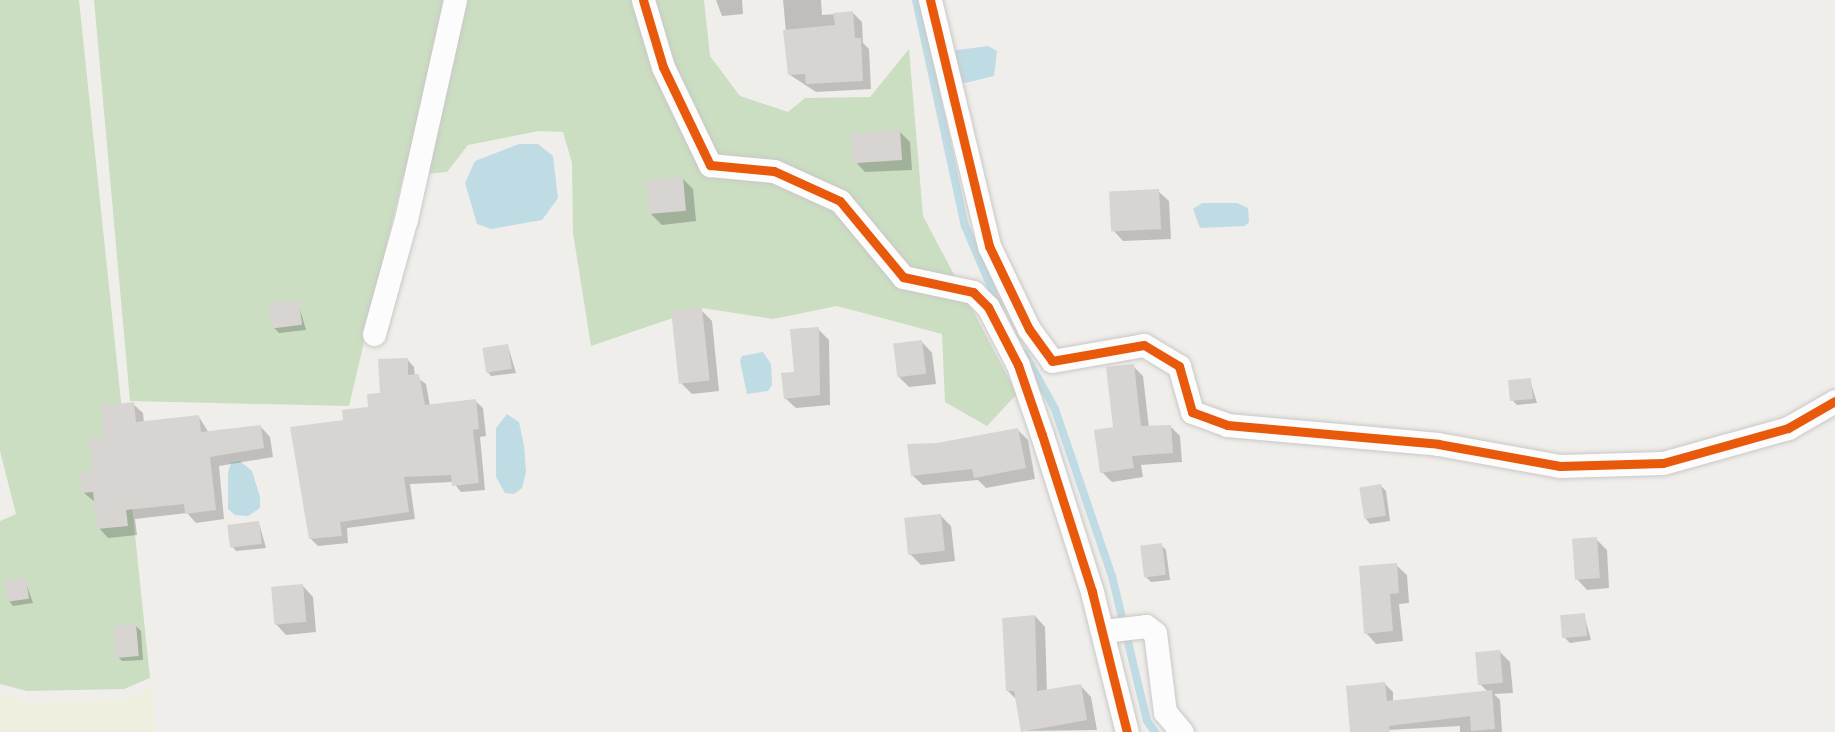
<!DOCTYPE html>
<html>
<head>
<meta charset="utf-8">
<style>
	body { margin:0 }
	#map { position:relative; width:1835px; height:732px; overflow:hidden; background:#f0eeeb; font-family:"DM Sans",sans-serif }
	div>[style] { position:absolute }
	.farmland>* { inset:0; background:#efefdf }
	.forest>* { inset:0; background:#cbdec1 }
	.water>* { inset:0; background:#bfdbe3 }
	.shadow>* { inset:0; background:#0003 }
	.stream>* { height:8px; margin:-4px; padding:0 4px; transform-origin:4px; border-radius:4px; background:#bfdbe3 }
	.building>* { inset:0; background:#d7d4d2; transform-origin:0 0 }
	.roads { filter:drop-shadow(0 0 2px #c9c8c7) drop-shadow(0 0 2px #c9c8c7) }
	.minor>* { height:23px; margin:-11.5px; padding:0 11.5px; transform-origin:11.5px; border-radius:11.5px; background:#fdfcfc }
	.cycleway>* { height:9px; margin:-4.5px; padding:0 4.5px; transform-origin:4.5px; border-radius:4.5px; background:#e8590c }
	span { translate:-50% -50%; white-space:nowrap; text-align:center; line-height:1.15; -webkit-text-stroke:5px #fff; paint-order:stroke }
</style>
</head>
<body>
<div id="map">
	<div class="farmland">
		<i style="clip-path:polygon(152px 688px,156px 732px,0 732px,0 694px,28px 702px,126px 699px)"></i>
	</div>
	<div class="forest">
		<i style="clip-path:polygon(0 0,79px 0,150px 678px,124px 689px,27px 691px,0 684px,0 521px,16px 514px,0 451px)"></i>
		<i style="clip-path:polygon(94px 0,704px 0,710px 56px,740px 96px,788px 112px,805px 98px,870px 97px,909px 49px,923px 216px,1017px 394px,987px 426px,945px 402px,942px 334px,837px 306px,773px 319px,702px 308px,591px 346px,573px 233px,572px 163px,563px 132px,539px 131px,468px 145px,447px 172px,403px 176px,349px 406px,130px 401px)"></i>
	</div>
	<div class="water">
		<i style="clip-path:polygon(988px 46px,997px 51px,994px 76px,965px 83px,954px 79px,951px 51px)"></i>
		<i style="clip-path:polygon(519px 144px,538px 144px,553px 156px,558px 198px,542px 220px,491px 229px,477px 224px,465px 183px,475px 161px)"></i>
		<i style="clip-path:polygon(1202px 203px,1237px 203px,1248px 208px,1249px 222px,1245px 226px,1200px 228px,1193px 209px)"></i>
		<i style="clip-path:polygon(763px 352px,771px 364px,772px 385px,768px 391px,747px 394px,740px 361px,742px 356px)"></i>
		<i style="clip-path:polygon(507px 414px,519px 422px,524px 446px,526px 472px,522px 488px,514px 494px,505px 493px,496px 477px,496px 428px)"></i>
		<i style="clip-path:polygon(240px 461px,252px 471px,260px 497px,260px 508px,248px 516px,235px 515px,228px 509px,228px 472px,231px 463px)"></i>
	</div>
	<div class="shadow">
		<i style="clip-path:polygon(716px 0,742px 0,743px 14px,722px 16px)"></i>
		<i style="clip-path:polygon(783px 0,821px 0,822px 15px,853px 13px,862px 22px,863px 43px,869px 49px,871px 89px,816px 92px,790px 75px)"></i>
		<i style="clip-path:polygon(900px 132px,910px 142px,912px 170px,865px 172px,855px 161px)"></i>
		<i style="clip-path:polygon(682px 178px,693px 189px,696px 221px,662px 225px,651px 214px)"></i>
		<i style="clip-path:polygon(1158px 191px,1169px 201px,1171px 239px,1123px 241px,1113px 230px)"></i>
		<i style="clip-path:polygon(298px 302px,306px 330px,279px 333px,274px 328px)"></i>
		<i style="clip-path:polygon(701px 310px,712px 321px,719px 391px,692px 394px,681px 383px)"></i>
		<i style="clip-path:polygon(818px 329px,829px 340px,830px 405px,796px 408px,785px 398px)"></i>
		<i style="clip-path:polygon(922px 342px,932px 353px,936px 384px,909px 387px,898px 376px)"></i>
		<i style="clip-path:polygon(508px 346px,516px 373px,491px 376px,487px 371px)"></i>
		<i style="clip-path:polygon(407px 359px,414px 367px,415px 376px,426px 384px,430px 406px,475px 401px,483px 408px,486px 436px,480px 437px,485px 490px,461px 492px,453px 482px,410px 484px,415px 519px,347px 528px,348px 543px,318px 546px,310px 538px,344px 422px,370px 409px)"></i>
		<i style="clip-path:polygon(1133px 366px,1143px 376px,1149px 428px,1171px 427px,1180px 436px,1182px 462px,1141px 465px,1143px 477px,1112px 482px,1102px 472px)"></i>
		<i style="clip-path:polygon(1530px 380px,1537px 403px,1517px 405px,1512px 400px)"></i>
		<i style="clip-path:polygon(133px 404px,143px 413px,144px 423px,199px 417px,209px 433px,261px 427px,270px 437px,273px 457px,219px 466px,224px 519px,196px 523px,187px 513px,135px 519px,137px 535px,108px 538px,99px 528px,95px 502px,84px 493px,106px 438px)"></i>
		<i style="clip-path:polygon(1018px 430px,1028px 440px,1035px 479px,986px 488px,978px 480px,923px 485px,912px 475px,937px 445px)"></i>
		<i style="clip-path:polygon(1381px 486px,1386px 491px,1390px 521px,1370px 524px,1366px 519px)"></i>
		<i style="clip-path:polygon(940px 515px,951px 526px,955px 561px,921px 565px,910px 554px)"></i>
		<i style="clip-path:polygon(259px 523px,266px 548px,236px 551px,232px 546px)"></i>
		<i style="clip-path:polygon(1596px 539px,1607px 550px,1609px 588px,1587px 590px,1577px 579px)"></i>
		<i style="clip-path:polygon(1161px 545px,1166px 550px,1170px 580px,1151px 582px,1146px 577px)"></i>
		<i style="clip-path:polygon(1396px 565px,1407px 575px,1409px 603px,1399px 604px,1403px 641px,1376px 644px,1366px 633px)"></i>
		<i style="clip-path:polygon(25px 580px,33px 603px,13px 606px,9px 601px)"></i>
		<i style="clip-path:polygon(303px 586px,313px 597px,316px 632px,286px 635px,276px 624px)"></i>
		<i style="clip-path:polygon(1584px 615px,1591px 640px,1570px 643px,1565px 638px)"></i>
		<i style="clip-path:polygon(1035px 616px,1045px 627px,1047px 692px,1081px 686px,1091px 697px,1097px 730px,1023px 731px,1017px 700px,1008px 691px)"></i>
		<i style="clip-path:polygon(136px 626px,141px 631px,143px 660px,122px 661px,117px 656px)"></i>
		<i style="clip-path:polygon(1499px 651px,1510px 662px,1513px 693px,1494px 694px,1500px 700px,1502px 732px,1460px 732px,1460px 726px,1352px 732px,1385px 684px,1393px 692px,1393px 702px,1488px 692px,1480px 684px)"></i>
	</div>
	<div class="stream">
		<i style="left:916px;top:0;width:231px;rotate:77.8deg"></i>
		<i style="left:965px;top:226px;width:89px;rotate:66.9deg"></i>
		<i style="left:1024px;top:353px;width:64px;rotate:61deg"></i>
		<i style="left:1055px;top:409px;width:176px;rotate:71.2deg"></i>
		<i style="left:1112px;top:576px;width:149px;rotate:76.4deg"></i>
		<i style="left:1147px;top:721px;width:14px;rotate:54deg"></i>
	</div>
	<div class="building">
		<i style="clip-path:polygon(853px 11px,855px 38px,861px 38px,863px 81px,806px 84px,805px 74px,788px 75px,783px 30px,835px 25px,833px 13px)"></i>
		<i style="left:900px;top:130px;width:30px;height:49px;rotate:86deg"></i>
		<i style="left:683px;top:177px;width:34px;height:37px;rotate:85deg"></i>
		<i style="left:1159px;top:189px;width:40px;height:50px;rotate:87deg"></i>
		<i style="left:299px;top:300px;width:25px;height:30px;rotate:83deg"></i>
		<i style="left:702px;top:308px;width:73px;height:31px;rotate:84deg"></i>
		<i style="clip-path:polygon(819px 327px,820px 395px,784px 399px,781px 373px,794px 372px,790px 329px)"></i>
		<i style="left:922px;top:340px;width:34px;height:29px;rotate:83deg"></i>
		<i style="left:508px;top:344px;width:25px;height:26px;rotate:81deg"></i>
		<i style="clip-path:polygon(408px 358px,408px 375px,419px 374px,425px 405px,476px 399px,479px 429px,473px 430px,479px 483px,452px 486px,451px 475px,404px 477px,409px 512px,340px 522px,342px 536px,309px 539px,290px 427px,343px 420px,342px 410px,368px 407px,367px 394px,380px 393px,378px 359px)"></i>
		<i style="clip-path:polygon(1134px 364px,1141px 426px,1171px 425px,1173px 453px,1132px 456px,1134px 468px,1100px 473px,1094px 430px,1113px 427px,1106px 367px)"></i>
		<i style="left:1531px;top:378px;width:21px;height:23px;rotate:85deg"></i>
		<i style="clip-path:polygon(134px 402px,136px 422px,199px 415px,201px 432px,261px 425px,264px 448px,210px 457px,216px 510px,185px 514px,184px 504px,126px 510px,128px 526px,97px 529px,93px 492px,82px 493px,79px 473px,92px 472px,88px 439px,104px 437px,101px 406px)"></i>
		<i style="clip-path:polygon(1018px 428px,1026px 468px,974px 478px,972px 469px,911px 476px,907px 444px,937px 443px)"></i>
		<i style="left:1381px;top:484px;width:32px;height:22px;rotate:81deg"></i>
		<i style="left:941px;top:514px;width:37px;height:37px;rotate:84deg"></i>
		<i style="left:259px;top:521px;width:23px;height:32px;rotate:83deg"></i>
		<i style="left:1597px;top:537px;width:41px;height:25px;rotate:86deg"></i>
		<i style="left:1162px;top:543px;width:32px;height:22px;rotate:83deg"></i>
		<i style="clip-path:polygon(1397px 563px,1399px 593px,1390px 594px,1393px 631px,1364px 634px,1359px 566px)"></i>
		<i style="left:26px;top:578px;width:21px;height:22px;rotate:82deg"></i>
		<i style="left:303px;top:584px;width:38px;height:32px;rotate:85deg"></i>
		<i style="left:1585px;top:613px;width:23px;height:25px;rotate:85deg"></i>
		<i style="clip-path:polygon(1035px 615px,1037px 691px,1081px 684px,1087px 720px,1021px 732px,1014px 691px,1006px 691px,1002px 618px)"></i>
		<i style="left:136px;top:624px;width:32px;height:23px;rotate:85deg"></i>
		<i style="left:1500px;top:650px;width:33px;height:25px;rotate:85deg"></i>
		<i style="clip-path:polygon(1385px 682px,1387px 701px,1492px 690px,1495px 729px,1471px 731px,1470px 716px,1389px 726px,1390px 732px,1350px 732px,1346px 686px)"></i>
	</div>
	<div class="roads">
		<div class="minor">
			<i style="left:643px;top:0;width:70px;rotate:73.4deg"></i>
			<i style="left:663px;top:67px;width:109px;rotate:64.4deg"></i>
			<i style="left:710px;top:165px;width:64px;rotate:5.4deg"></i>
			<i style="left:774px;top:171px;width:72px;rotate:24.4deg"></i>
			<i style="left:840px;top:201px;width:99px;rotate:50.3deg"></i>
			<i style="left:903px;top:277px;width:72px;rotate:12.1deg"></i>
			<i style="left:973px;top:292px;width:21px;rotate:45deg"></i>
			<i style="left:988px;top:307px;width:65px;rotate:62.7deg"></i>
			<i style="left:1018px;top:365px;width:74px;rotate:71.1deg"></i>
			<i style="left:1042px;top:435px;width:165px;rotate:72.3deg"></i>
			<i style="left:1092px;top:592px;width:144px;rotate:76deg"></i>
			<i style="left:930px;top:0;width:253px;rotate:76.5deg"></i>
			<i style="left:989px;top:246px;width:92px;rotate:64.3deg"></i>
			<i style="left:1029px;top:329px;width:39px;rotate:54deg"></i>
			<i style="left:1052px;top:361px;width:93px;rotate:-9.9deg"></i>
			<i style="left:1144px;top:345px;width:41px;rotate:31deg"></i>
			<i style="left:1179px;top:366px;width:48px;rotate:74.2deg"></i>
			<i style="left:1192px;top:412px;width:37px;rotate:20deg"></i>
			<i style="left:1227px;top:425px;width:212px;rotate:5.1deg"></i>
			<i style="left:1438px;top:444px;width:124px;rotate:10.2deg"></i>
			<i style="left:1560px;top:466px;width:103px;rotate:-1.7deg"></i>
			<i style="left:1663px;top:463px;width:130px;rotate:-15.6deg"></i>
			<i style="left:1788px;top:428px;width:54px;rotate:-29.9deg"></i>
			<i style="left:374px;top:334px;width:119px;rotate:-74.5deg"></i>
			<i style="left:406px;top:219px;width:224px;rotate:-77.4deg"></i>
			<i style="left:1103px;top:631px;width:43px;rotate:-6.6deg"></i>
			<i style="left:1146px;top:626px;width:11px;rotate:38deg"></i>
			<i style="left:1155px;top:633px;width:80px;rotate:82.8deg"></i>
			<i style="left:1165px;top:712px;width:26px;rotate:50deg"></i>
		</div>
	</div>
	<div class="cycleway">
		<i style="left:643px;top:0;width:70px;rotate:73.4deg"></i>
		<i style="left:663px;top:67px;width:109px;rotate:64.4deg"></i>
		<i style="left:710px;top:165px;width:64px;rotate:5.4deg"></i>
		<i style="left:774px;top:171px;width:72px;rotate:24.4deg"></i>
		<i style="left:840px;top:201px;width:99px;rotate:50.3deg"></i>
		<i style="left:903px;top:277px;width:72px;rotate:12.1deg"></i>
		<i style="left:973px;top:292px;width:21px;rotate:45deg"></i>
		<i style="left:988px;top:307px;width:65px;rotate:62.7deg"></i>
		<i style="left:1018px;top:365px;width:74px;rotate:71.1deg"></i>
		<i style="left:1042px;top:435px;width:165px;rotate:72.3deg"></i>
		<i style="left:1092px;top:592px;width:144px;rotate:76deg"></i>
		<i style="left:930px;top:0;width:253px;rotate:76.5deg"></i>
		<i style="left:989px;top:246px;width:92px;rotate:64.3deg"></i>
		<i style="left:1029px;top:329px;width:39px;rotate:54deg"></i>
		<i style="left:1052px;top:361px;width:93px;rotate:-9.9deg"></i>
		<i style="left:1144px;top:345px;width:41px;rotate:31deg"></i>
		<i style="left:1179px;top:366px;width:48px;rotate:74.2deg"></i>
		<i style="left:1192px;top:412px;width:37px;rotate:20deg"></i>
		<i style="left:1227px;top:425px;width:212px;rotate:5.1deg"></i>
		<i style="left:1438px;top:444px;width:124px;rotate:10.2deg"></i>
		<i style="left:1560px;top:466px;width:103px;rotate:-1.7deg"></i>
		<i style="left:1663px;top:463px;width:130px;rotate:-15.6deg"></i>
		<i style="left:1788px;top:428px;width:54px;rotate:-29.9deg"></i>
	</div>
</div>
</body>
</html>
